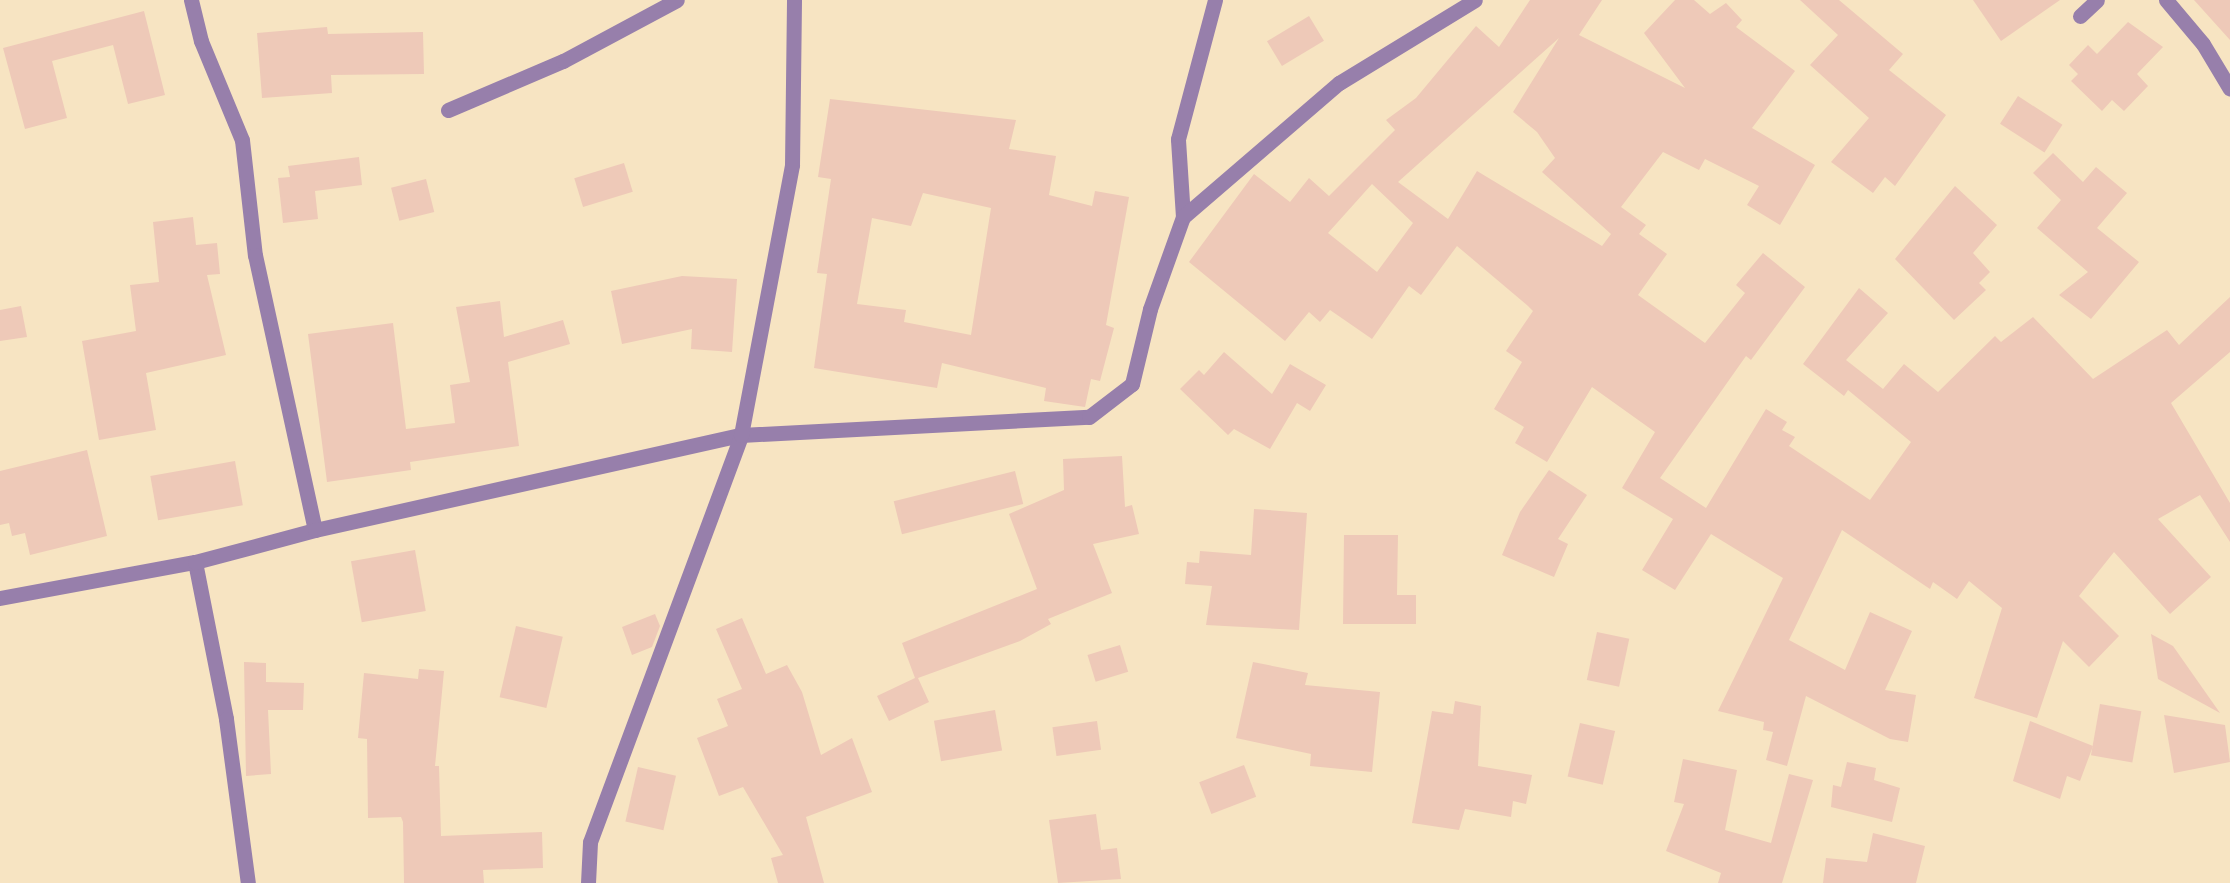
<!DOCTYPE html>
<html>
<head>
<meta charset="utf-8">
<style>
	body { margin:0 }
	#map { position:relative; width:2230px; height:883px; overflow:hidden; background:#f7e4c2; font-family:Lora,serif }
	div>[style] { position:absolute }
	.building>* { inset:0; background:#eec9b8; transform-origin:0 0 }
	.minor>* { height:15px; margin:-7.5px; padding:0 7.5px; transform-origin:7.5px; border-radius:7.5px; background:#977fab }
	span { translate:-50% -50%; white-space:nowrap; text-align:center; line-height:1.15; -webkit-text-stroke:4.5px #f7e4c2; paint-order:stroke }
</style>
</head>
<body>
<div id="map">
	<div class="building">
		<i style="clip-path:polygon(evenodd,1530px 0,1602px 0,1579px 35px,1685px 88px,1644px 33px,1675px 0,1694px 0,1710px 14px,1726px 3px,1742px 20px,1736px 27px,1795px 71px,1752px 128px,1815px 165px,1780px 225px,1747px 205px,1759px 186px,1705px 159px,1699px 170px,1663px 152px,1621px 207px,1646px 225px,1639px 234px,1667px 254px,1638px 295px,1705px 343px,1745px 293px,1736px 285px,1763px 253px,1805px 287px,1751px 360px,1746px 356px,1660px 478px,1706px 508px,1766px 409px,1787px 422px,1782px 430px,1795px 437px,1789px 446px,1870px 500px,1911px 442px,1848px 390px,1844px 396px,1803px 364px,1859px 288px,1888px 313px,1846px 360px,1883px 389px,1904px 364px,1938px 392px,1995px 336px,2001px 342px,2033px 317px,2093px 379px,2167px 330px,2179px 345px,2230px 297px,2230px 352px,2171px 403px,2230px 503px,2230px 542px,2200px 495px,2158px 519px,2211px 577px,2170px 614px,2114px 552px,2079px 596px,2119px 636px,2089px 667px,2063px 641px,2037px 718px,1974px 698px,2002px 608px,1969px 581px,1957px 599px,1933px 582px,1930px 589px,1842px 530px,1789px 640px,1845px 670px,1870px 612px,1912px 631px,1885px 690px,1916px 695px,1908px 742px,1890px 739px,1806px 696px,1787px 766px,1766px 760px,1773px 732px,1763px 730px,1764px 722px,1718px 711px,1783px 578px,1711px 534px,1675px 590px,1642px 570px,1673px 519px,1622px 488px,1655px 432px,1592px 387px,1547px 462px,1515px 443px,1524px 427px,1494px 409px,1522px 362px,1506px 351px,1533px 311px,1528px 306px,1457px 246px,1421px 295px,1409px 286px,1372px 339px,1330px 310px,1320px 322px,1309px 312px,1285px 341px,1189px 262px,1254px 174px,1290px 202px,1309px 178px,1329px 196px,1395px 130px,1386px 120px,1416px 98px,1476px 26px,1499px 47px,1530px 0,1559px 38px,1513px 112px,1537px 132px,1555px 158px,1542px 172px,1611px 234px,1602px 246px,1477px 171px,1448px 219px,1398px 182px,1559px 38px,1530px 0,1372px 184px,1413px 223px,1377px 272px,1328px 233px,1372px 184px)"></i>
		<i style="clip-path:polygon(1800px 0,1839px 0,1903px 54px,1889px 70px,1946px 115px,1895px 186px,1885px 177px,1873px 193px,1831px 162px,1869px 118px,1810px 65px,1838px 35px)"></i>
		<i style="clip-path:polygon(1973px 0,2060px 0,2001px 41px)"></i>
		<i style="clip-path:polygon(2194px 0,2230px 0,2230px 40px)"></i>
		<i style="clip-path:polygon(144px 11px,165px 95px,128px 104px,113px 45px,52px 61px,67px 118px,25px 129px,3px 48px)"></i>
		<i style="left:1309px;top:16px;width:29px;height:49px;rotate:59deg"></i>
		<i style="clip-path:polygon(2128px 22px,2163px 47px,2137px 74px,2148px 86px,2124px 111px,2112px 100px,2102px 111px,2071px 81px,2078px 74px,2069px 65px,2088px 45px,2097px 54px)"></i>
		<i style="clip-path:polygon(327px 27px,328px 34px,423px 32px,424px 74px,331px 75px,332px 93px,262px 98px,257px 33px)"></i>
		<i style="left:2018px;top:96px;width:53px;height:33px;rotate:33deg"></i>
		<i style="clip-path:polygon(evenodd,830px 99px,1016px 120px,1009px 149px,1056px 156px,1049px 195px,1092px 206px,1095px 191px,1129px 197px,1106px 325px,1114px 328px,1100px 381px,1091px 379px,1085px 407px,1044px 401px,1046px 388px,942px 363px,937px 388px,814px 368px,827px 274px,817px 273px,831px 179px,818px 177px,830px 99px,923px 193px,991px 208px,971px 335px,904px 322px,906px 310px,857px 304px,872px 218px,911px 226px,923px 193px)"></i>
		<i style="clip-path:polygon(2053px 153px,2083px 182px,2096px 167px,2127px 193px,2097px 228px,2139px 262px,2091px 319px,2059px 295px,2088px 272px,2037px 228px,2061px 200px,2033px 173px)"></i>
		<i style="clip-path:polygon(359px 157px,362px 185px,315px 191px,318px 219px,283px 223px,278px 178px,290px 177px,288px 166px)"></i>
		<i style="left:624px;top:163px;width:30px;height:52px;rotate:73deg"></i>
		<i style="left:426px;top:179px;width:34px;height:36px;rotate:76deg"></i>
		<i style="clip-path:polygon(1955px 186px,1997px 225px,1973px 253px,1990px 272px,1979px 283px,1986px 290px,1954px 320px,1895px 259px)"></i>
		<i style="clip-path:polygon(193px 217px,196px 245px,217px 243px,220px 274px,207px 275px,226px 355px,146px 373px,156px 430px,99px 440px,82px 341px,136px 331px,130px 285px,159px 282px,153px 222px)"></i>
		<i style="clip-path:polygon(682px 276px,737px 279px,732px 352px,691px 349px,692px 329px,622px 344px,611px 291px)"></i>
		<i style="clip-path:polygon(500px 301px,504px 337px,563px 320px,570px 344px,508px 362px,519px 446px,410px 462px,411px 470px,327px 482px,308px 334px,393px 323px,406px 429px,455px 423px,450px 385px,470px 382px,456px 307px)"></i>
		<i style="clip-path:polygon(21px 306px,27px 337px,0 341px,0 310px)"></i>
		<i style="clip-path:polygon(1224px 352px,1272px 394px,1290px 364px,1326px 385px,1310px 411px,1297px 403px,1270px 449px,1234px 429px,1228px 435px,1180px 389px,1199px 370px,1204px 375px)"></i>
		<i style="clip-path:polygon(87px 450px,107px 536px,30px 555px,25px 533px,12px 536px,9px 523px,0 525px,0 471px)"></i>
		<i style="clip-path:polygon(1122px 456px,1125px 507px,1132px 505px,1139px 534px,1093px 544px,1112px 593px,1048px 619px,1051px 624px,1020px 641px,918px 678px,929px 702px,889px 721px,877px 696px,915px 678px,902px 643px,1037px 589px,1009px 514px,1064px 490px,1063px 459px)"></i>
		<i style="left:235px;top:461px;width:45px;height:86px;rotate:80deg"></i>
		<i style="clip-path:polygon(1549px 470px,1587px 495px,1558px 539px,1568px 544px,1554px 577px,1502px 555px,1520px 512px)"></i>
		<i style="left:1015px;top:471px;width:34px;height:125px;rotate:76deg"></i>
		<i style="clip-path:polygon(1254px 509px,1307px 513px,1299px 630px,1206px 625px,1212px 586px,1185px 584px,1187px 562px,1199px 563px,1200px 551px,1251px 555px)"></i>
		<i style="clip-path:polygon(1344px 535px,1398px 535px,1397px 595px,1416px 595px,1416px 624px,1343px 624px)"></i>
		<i style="left:415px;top:550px;width:62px;height:65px;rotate:80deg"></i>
		<i style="clip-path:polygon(655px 614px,660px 626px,652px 647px,632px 655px,622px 627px)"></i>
		<i style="clip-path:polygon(742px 618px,766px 674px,787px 665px,802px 692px,821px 755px,852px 738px,872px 792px,806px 817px,824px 883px,778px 883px,771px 858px,783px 855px,743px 787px,719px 796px,697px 738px,728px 726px,717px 699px,742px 689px,716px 629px)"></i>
		<i style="left:516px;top:626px;width:48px;height:73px;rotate:13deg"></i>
		<i style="left:1597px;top:632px;width:33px;height:49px;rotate:12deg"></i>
		<i style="clip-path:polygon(2151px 634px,2173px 646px,2220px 713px,2158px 679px)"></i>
		<i style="left:1120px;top:645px;width:28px;height:34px;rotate:73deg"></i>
		<i style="clip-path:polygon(244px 662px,266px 663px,266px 682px,304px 683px,303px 710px,268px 710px,271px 774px,246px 776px)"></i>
		<i style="clip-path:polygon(1253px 662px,1308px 673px,1305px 685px,1380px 692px,1372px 772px,1310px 766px,1311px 754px,1236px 738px)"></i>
		<i style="clip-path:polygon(419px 669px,444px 671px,435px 766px,439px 766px,441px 836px,542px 832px,543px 868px,483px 870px,484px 883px,404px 883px,403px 822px,401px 817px,368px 818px,367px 739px,358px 738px,364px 673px,418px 679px)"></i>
		<i style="clip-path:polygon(1455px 701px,1481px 706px,1478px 766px,1532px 775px,1526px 804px,1513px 801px,1511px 817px,1465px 809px,1459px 830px,1412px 823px,1432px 711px,1453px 714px)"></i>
		<i style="left:2100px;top:704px;width:42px;height:52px;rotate:10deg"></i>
		<i style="left:995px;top:710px;width:41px;height:62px;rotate:80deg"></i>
		<i style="clip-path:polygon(2164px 715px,2225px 725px,2230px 762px,2174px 773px)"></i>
		<i style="left:1097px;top:721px;width:29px;height:45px;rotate:82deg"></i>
		<i style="clip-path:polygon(2030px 721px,2093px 746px,2080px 781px,2067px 776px,2060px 799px,2013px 781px)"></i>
		<i style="left:1580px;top:723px;width:36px;height:55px;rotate:13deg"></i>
		<i style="clip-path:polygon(1683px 759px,1737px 770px,1725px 830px,1771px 843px,1789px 774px,1813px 780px,1782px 883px,1718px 883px,1721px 873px,1666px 851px,1684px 804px,1674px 802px)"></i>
		<i style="clip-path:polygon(1847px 762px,1876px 768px,1874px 780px,1900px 788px,1892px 822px,1831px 807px,1833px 785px,1841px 787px)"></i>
		<i style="left:1244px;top:765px;width:34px;height:48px;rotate:69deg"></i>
		<i style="left:638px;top:767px;width:39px;height:56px;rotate:13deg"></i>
		<i style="clip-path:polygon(1096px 814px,1101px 850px,1117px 848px,1121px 879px,1058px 883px,1049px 820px)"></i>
		<i style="clip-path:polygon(1873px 833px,1925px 846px,1916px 883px,1823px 883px,1826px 858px,1867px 862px)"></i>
	</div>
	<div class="minor">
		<i style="left:191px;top:0;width:42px;rotate:76.3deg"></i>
		<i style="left:201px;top:41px;width:107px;rotate:67.5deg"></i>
		<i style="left:242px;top:140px;width:116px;rotate:83.6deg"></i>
		<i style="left:255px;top:255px;width:281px;rotate:77.7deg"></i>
		<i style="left:2166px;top:0;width:57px;rotate:49.9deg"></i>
		<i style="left:2203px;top:44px;width:52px;rotate:59deg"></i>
		<i style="left:2080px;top:16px;width:23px;rotate:-43deg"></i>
		<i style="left:448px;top:110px;width:125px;rotate:-23.1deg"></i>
		<i style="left:563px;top:61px;width:129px;rotate:-28.2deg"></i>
		<i style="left:1183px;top:217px;width:78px;rotate:-93.7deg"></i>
		<i style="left:1178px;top:139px;width:144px;rotate:-75.1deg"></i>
		<i style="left:195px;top:562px;width:160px;rotate:78.8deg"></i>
		<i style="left:226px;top:719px;width:165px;rotate:82.4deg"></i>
		<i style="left:0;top:598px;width:198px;rotate:-10.5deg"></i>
		<i style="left:195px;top:562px;width:124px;rotate:-14.9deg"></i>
		<i style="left:315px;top:530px;width:436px;rotate:-12.6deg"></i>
		<i style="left:741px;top:435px;width:348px;rotate:-3deg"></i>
		<i style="left:1089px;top:417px;width:54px;rotate:-37.5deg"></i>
		<i style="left:1132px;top:384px;width:77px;rotate:-76.5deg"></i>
		<i style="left:1150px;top:309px;width:98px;rotate:-70.3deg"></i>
		<i style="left:1183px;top:217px;width:206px;rotate:-40.7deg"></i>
		<i style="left:1339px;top:83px;width:159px;rotate:-31.4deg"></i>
		<i style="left:588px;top:883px;width:41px;rotate:-87.2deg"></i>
		<i style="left:590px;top:842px;width:434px;rotate:-69.6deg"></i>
		<i style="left:741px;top:435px;width:275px;rotate:-79.3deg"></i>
		<i style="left:792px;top:165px;width:165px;rotate:-89.3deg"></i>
	</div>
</div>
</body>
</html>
